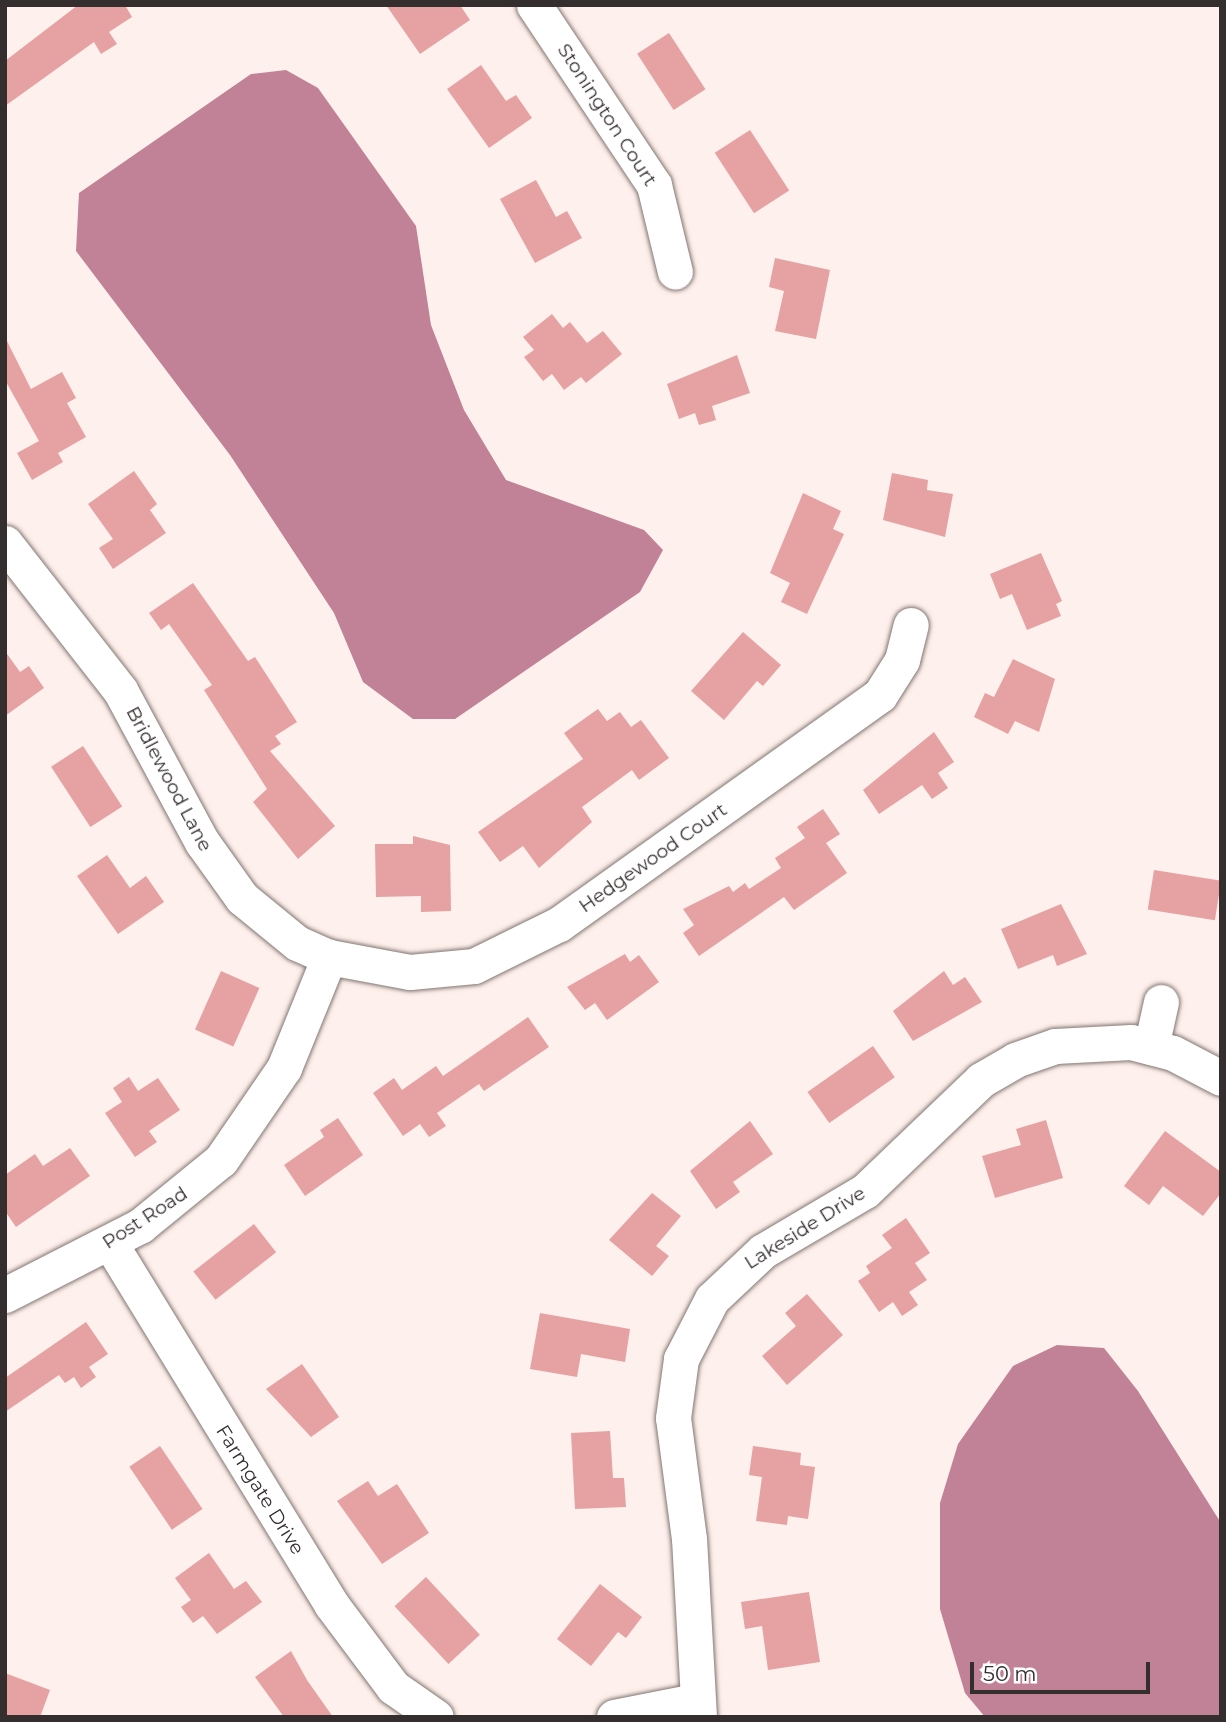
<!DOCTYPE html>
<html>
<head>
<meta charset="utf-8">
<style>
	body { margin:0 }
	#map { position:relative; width:1226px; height:1722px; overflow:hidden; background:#fef0ec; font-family:Montserrat,sans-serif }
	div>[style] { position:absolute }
	.water>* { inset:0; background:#c18197 }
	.building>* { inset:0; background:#e6a1a3; transform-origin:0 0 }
	.roads { filter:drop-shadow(0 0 2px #827672) drop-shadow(0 0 2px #827672) }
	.minor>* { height:35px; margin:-17.5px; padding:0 17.5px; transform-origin:17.5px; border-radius:17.5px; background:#fff }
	span { translate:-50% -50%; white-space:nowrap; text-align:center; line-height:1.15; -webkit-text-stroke:7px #fff; paint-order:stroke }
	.street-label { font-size:19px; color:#342f2e }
	.frame { position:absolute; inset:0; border:7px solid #342f2e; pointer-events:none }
	.scale { position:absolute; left:970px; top:1662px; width:180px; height:32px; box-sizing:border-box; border:4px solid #342f2e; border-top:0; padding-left:9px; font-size:21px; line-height:24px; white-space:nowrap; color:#342f2e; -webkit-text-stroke:5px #fff; paint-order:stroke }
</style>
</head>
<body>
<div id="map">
	<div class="water">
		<i style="clip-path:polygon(286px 70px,318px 88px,416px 226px,431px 325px,464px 410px,506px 480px,644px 530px,663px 550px,640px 592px,455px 719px,413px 719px,363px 682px,334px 613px,230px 455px,76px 251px,79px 193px,251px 74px)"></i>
		<i style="clip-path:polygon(1057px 1345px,1104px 1348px,1138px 1391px,1221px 1523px,1221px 1717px,985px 1717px,965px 1693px,940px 1609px,940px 1503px,958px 1444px,1013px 1366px)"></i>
	</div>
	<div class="building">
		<i style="clip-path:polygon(78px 5px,125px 5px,132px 17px,109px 32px,117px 44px,101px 54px,94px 42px,5px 106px,5px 61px)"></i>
		<i style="clip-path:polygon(386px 5px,460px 5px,470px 20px,420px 54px)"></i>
		<i style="left:669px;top:33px;width:67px;height:38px;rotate:57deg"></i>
		<i style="clip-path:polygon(481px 65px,506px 101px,516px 95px,532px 118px,489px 148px,447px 89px)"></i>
		<i style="left:750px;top:130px;width:72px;height:42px;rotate:57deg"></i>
		<i style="clip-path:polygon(536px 180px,556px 217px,567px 211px,582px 238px,535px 263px,500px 199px)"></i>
		<i style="clip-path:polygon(775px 258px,830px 270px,816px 339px,775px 331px,784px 291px,769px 287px)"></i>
		<i style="clip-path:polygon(552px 314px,563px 328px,570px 322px,587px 343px,603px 331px,622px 354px,586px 383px,581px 377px,564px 390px,552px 374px,543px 381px,524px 357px,534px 350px,523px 337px)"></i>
		<i style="clip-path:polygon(5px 337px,31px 389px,62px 372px,76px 398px,67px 403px,86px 437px,58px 453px,63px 462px,32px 480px,17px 453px,39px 441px,5px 380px)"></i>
		<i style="clip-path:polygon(737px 355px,750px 393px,712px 406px,716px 420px,699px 425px,695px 413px,679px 419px,667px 384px)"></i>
		<i style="clip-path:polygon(134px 471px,157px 504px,150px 510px,166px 533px,113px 569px,99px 548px,113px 539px,88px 504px)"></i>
		<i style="clip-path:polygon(892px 473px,928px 480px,927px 490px,953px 494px,945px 537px,883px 520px)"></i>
		<i style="clip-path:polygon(803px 493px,841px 511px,833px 529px,844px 534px,807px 614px,781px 602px,790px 583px,770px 573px)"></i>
		<i style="clip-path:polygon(1041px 553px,1062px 601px,1056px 604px,1061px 616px,1027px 630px,1012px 594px,1000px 599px,990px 574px)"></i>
		<i style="clip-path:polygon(193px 583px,248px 661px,255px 657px,297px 722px,275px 736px,281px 744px,270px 751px,335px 826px,298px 859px,253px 802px,267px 789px,204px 690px,212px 685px,169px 624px,161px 630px,149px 613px)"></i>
		<i style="clip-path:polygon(743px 632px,781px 665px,763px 686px,757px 681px,724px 720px,691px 691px)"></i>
		<i style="clip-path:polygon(5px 651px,20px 672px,29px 666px,44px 688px,5px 716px)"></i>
		<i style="clip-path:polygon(1013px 659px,1055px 679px,1039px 732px,1015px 721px,1008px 734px,974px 717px,985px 693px,994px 697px)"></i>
		<i style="clip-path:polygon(598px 709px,607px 721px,620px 712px,631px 727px,641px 720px,669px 758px,639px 780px,632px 770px,582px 807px,592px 822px,539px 868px,523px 846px,500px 862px,478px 832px,583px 759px,564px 733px)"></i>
		<i style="clip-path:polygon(934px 732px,954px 762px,938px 773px,948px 788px,932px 799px,922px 785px,879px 814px,863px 790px)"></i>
		<i style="left:83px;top:746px;width:72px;height:38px;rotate:57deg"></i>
		<i style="clip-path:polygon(823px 809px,840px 834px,826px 843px,847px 873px,794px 910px,784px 897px,699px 956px,683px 933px,694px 925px,683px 909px,729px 886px,733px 892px,745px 883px,749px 889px,781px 868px,775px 858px,805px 838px,797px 827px)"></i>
		<i style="clip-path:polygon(413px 836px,450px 845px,451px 911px,421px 912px,421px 896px,376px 897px,375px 844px,413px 844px)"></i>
		<i style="clip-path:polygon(107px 855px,130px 888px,146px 876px,164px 902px,118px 934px,77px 876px)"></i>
		<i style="left:1154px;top:870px;width:68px;height:40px;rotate:9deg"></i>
		<i style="clip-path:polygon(1061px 904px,1087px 954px,1057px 966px,1053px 955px,1018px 969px,1001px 929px)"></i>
		<i style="clip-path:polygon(625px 954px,630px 962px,639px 955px,659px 982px,607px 1020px,595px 1003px,585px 1010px,567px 987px)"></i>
		<i style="left:221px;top:971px;width:42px;height:64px;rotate:24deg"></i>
		<i style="clip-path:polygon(944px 971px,953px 985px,965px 977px,982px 1002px,913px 1041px,893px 1011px)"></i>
		<i style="clip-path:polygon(528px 1017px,549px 1047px,484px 1091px,479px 1084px,437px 1113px,446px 1126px,429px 1137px,420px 1124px,403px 1136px,373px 1093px,394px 1078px,402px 1090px,436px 1066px,443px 1076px)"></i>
		<i style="left:873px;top:1046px;width:38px;height:80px;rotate:55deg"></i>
		<i style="clip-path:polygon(129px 1077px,138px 1091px,158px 1078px,180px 1110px,149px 1131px,157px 1142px,135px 1157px,105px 1113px,122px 1102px,113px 1088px)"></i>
		<i style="clip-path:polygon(338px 1118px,363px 1155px,305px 1196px,284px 1165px,324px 1137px,320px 1130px)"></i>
		<i style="clip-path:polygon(1046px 1120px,1063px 1178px,995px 1198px,982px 1156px,1021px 1145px,1016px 1129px)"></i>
		<i style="clip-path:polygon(750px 1121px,773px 1154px,733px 1182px,740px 1192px,716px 1209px,690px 1171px)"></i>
		<i style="clip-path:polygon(1165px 1131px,1221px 1172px,1221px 1193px,1203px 1216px,1163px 1186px,1149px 1205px,1124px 1186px)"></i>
		<i style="clip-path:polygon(70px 1148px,90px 1176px,16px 1227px,5px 1211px,5px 1175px,35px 1154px,43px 1166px)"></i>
		<i style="clip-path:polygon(652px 1193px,681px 1216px,656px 1246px,669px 1256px,652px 1276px,609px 1240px)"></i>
		<i style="clip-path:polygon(906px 1218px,930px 1253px,915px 1263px,927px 1280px,909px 1292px,918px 1305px,902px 1316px,893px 1302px,879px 1312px,858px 1281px,870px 1273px,866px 1266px,892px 1248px,882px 1235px)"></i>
		<i style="left:254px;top:1224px;width:36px;height:77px;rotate:52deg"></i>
		<i style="clip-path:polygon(807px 1294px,843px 1335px,787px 1385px,762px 1356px,796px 1326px,785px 1313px)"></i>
		<i style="clip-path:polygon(540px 1313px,630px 1329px,625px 1362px,581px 1354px,577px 1377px,530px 1369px)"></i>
		<i style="clip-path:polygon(86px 1322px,108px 1354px,89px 1367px,96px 1377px,81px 1388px,74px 1377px,65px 1383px,59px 1375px,5px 1412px,5px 1378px)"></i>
		<i style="clip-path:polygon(302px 1364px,339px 1417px,311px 1437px,266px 1389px)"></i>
		<i style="clip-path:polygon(610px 1431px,613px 1478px,624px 1478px,626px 1507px,575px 1509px,571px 1433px)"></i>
		<i style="left:160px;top:1446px;width:76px;height:37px;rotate:56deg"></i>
		<i style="clip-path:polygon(753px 1446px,801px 1453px,800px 1465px,815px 1467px,808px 1519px,788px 1516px,787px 1525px,756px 1521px,762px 1477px,749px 1475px)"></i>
		<i style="clip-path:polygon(368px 1481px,378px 1496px,397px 1484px,429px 1533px,382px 1564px,337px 1501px)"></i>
		<i style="clip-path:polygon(209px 1553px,234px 1589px,246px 1581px,262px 1602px,217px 1634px,203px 1616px,193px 1623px,181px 1607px,191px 1600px,175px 1578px)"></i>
		<i style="left:426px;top:1577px;width:79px;height:43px;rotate:47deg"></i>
		<i style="clip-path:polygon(600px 1584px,642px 1617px,626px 1638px,618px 1632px,591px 1666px,557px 1639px)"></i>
		<i style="clip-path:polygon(809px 1592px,820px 1662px,768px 1670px,762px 1626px,745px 1629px,741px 1602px)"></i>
		<i style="clip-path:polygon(291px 1651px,307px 1680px,333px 1717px,284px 1717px,255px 1677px)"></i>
		<i style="clip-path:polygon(5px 1673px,50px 1690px,40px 1717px,5px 1717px)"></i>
	</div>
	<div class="roads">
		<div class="minor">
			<i style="left:534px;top:5px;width:216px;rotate:56.3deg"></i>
			<i style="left:654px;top:185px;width:89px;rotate:76.4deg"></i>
			<i style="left:5px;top:543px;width:187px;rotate:52deg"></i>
			<i style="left:120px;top:690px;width:173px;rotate:61.7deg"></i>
			<i style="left:202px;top:842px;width:69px;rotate:54.5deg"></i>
			<i style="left:242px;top:898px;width:71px;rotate:39.3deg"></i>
			<i style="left:297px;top:943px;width:35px;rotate:24deg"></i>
			<i style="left:329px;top:957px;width:82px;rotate:10.5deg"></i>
			<i style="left:410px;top:972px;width:64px;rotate:-5.4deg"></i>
			<i style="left:474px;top:966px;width:95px;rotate:-26.3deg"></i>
			<i style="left:559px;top:924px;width:394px;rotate:-35.5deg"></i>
			<i style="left:880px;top:695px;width:41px;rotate:-57.8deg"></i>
			<i style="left:902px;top:660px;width:36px;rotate:-76deg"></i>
			<i style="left:1151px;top:1047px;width:46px;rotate:-77.5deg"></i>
			<i style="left:110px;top:1243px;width:423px;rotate:58.5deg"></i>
			<i style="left:331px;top:1604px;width:104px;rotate:53.2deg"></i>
			<i style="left:393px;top:1687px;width:52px;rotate:34.9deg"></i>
			<i style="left:5px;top:1295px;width:152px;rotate:-27.1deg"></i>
			<i style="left:140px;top:1226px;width:104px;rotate:-39.2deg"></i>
			<i style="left:221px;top:1160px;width:112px;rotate:-55.6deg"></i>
			<i style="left:284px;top:1068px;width:120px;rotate:-67.9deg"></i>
			<i style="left:614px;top:1717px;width:83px;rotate:-11.2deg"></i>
			<i style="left:699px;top:1717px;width:178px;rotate:-93.2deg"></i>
			<i style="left:689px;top:1539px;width:122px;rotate:-97.5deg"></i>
			<i style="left:673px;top:1418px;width:60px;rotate:-82.3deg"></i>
			<i style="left:681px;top:1359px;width:68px;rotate:-62.7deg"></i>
			<i style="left:712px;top:1299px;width:70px;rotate:-43.3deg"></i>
			<i style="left:763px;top:1251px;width:118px;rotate:-30.5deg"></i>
			<i style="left:865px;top:1191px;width:161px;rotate:-43.7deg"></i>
			<i style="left:981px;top:1080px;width:39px;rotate:-30deg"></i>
			<i style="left:1015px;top:1060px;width:42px;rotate:-19.3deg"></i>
			<i style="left:1055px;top:1046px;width:76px;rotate:-3deg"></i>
			<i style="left:1131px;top:1042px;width:43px;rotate:14.7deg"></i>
			<i style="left:1173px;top:1053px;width:54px;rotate:27.5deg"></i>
		</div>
	</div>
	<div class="street-label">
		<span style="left:607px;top:115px;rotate:57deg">Stonington Court</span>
		<span style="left:169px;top:779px;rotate:62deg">Bridlewood Lane</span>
		<span style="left:653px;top:858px;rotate:-35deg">Hedgewood Court</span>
		<span style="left:145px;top:1218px;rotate:-33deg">Post Road</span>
		<span style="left:805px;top:1228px;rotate:-32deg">Lakeside Drive</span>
		<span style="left:260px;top:1490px;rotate:58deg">Farmgate Drive</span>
	</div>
	<div class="frame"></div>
	<div class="scale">50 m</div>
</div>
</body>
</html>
